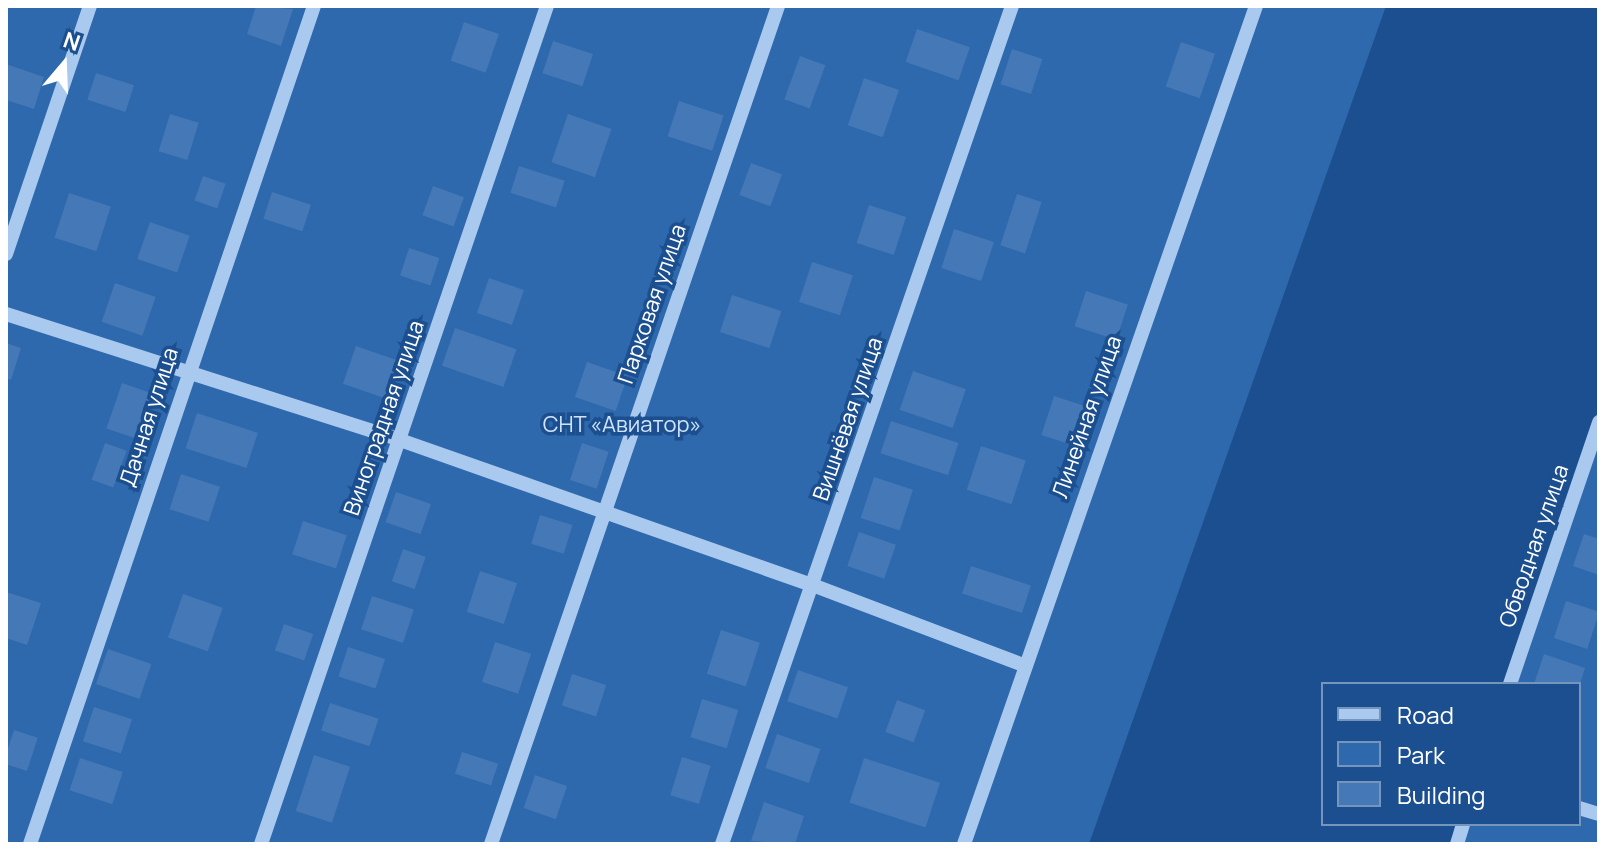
<!DOCTYPE html>
<html>
<head>
<meta charset="utf-8">
<style>
	body { margin:0 }
	#map { position:relative; width:1605px; height:850px; overflow:hidden; background:#1b4f8f; font-family:Manrope,sans-serif }
	div>[style] { position:absolute }
	.green>* { inset:0; background:#2e69ad }
	.building>* { inset:0; background:#4478b7; transform-origin:0 0 }
	.minor>* { height:14px; margin:-7px; padding:0 7px; transform-origin:7px; border-radius:7px; background:#a9c9ee }
	span { translate:-50% -50%; white-space:nowrap; text-align:center; line-height:1.15; -webkit-text-stroke:7px #1b4f8f; paint-order:stroke }
	.street-label { font-size:22px; color:#fff }
	.park-label { font-size:22px; color:#cfe3fa }
	.frame { position:absolute; inset:0; border:8px solid #fff; pointer-events:none }
	.legend { position:absolute; left:1321px; top:682px; width:260px; height:144px; box-sizing:border-box; background:#1b4f8f; border:2px solid #7695bc; margin:0; padding:10px 14px; list-style:none; font-size:24px; color:#fff }
	.legend li { display:flex; align-items:center; gap:16px; height:40px }
	.legend b { width:40px; border:2px solid #7695bc }
	.north { position:absolute; left:24px; top:24px; width:80px; height:80px; -webkit-text-stroke:6px #1b4f8f; paint-order:stroke; rotate:19deg; font-size:22px; font-weight:700; line-height:32px; text-align:center; color:#fff }
	.north::after { content:''; display:block; margin:auto; width:28px; height:36px; background:#fff; clip-path:polygon(50% 0,100% 100%,50% 72%,0 100%) }
</style>
</head>
<body>
<div id="map">
	<div class="green">
		<i style="clip-path:polygon(6px 6px,1386px 6px,1089px 844px,6px 844px)"></i>
		<i style="clip-path:polygon(1599px 411px,1599px 844px,1457px 844px,1464px 824px,1579px 824px,1579px 684px,1509px 684px)"></i>
	</div>
	<div class="building">
		<i style="clip-path:polygon(256px 6px,293px 9px,281px 46px,247px 34px)"></i>
		<i style="left:464px;top:22px;width:37px;height:41px;rotate:19deg"></i>
		<i style="left:917px;top:29px;width:56px;height:35px;rotate:19deg"></i>
		<i style="left:553px;top:41px;width:42px;height:34px;rotate:18deg"></i>
		<i style="left:1181px;top:42px;width:36px;height:47px;rotate:19deg"></i>
		<i style="left:1012px;top:49px;width:32px;height:37px;rotate:18deg"></i>
		<i style="left:800px;top:56px;width:27px;height:46px;rotate:20deg"></i>
		<i style="clip-path:polygon(6px 64px,44px 77px,34px 109px,6px 100px)"></i>
		<i style="left:96px;top:73px;width:40px;height:28px;rotate:18deg"></i>
		<i style="left:864px;top:78px;width:37px;height:50px;rotate:19deg"></i>
		<i style="left:679px;top:101px;width:47px;height:37px;rotate:18deg"></i>
		<i style="left:170px;top:114px;width:30px;height:39px;rotate:17deg"></i>
		<i style="left:568px;top:114px;width:46px;height:51px;rotate:19deg"></i>
		<i style="left:751px;top:163px;width:33px;height:34px;rotate:20deg"></i>
		<i style="left:519px;top:166px;width:48px;height:28px;rotate:18deg"></i>
		<i style="left:203px;top:176px;width:24px;height:26px;rotate:19deg"></i>
		<i style="left:433px;top:186px;width:33px;height:31px;rotate:20deg"></i>
		<i style="left:272px;top:192px;width:41px;height:28px;rotate:18deg"></i>
		<i style="left:69px;top:193px;width:44px;height:47px;rotate:18deg"></i>
		<i style="left:1017px;top:194px;width:26px;height:54px;rotate:18deg"></i>
		<i style="left:869px;top:205px;width:39px;height:40px;rotate:18deg"></i>
		<i style="left:150px;top:222px;width:42px;height:39px;rotate:19deg"></i>
		<i style="left:954px;top:229px;width:42px;height:41px;rotate:18deg"></i>
		<i style="left:409px;top:248px;width:32px;height:29px;rotate:18deg"></i>
		<i style="left:812px;top:262px;width:43px;height:42px;rotate:18deg"></i>
		<i style="left:489px;top:278px;width:37px;height:37px;rotate:19deg"></i>
		<i style="left:115px;top:283px;width:43px;height:41px;rotate:19deg"></i>
		<i style="left:1086px;top:291px;width:44px;height:37px;rotate:18deg"></i>
		<i style="left:732px;top:295px;width:52px;height:39px;rotate:18deg"></i>
		<i style="left:455px;top:328px;width:65px;height:40px;rotate:19deg"></i>
		<i style="clip-path:polygon(6px 343px,21px 348px,11px 380px,6px 378px)"></i>
		<i style="left:356px;top:346px;width:52px;height:40px;rotate:19deg"></i>
		<i style="left:587px;top:362px;width:43px;height:37px;rotate:19deg"></i>
		<i style="left:913px;top:371px;width:56px;height:41px;rotate:19deg"></i>
		<i style="left:122px;top:383px;width:36px;height:48px;rotate:19deg"></i>
		<i style="left:1054px;top:396px;width:47px;height:41px;rotate:18deg"></i>
		<i style="left:197px;top:413px;width:64px;height:37px;rotate:18deg"></i>
		<i style="left:891px;top:421px;width:71px;height:34px;rotate:18deg"></i>
		<i style="left:105px;top:443px;width:23px;height:39px;rotate:20deg"></i>
		<i style="left:582px;top:443px;width:28px;height:39px;rotate:18deg"></i>
		<i style="left:981px;top:446px;width:47px;height:46px;rotate:18deg"></i>
		<i style="left:181px;top:474px;width:41px;height:37px;rotate:18deg"></i>
		<i style="left:874px;top:477px;width:41px;height:43px;rotate:18deg"></i>
		<i style="left:396px;top:492px;width:37px;height:32px;rotate:19deg"></i>
		<i style="left:540px;top:515px;width:34px;height:30px;rotate:17deg"></i>
		<i style="left:303px;top:521px;width:46px;height:35px;rotate:18deg"></i>
		<i style="left:859px;top:532px;width:39px;height:36px;rotate:19deg"></i>
		<i style="clip-path:polygon(1584px 534px,1599px 539px,1599px 575px,1573px 566px)"></i>
		<i style="left:403px;top:549px;width:24px;height:34px;rotate:19deg"></i>
		<i style="left:971px;top:566px;width:63px;height:29px;rotate:18deg"></i>
		<i style="left:480px;top:571px;width:39px;height:43px;rotate:18deg"></i>
		<i style="clip-path:polygon(6px 592px,41px 603px,27px 645px,6px 638px)"></i>
		<i style="left:183px;top:594px;width:42px;height:46px;rotate:19deg"></i>
		<i style="left:372px;top:596px;width:44px;height:35px;rotate:18deg"></i>
		<i style="left:1566px;top:601px;width:35px;height:39px;rotate:18deg"></i>
		<i style="left:284px;top:624px;width:31px;height:28px;rotate:19deg"></i>
		<i style="left:721px;top:630px;width:41px;height:46px;rotate:18deg"></i>
		<i style="left:495px;top:642px;width:38px;height:42px;rotate:18deg"></i>
		<i style="left:348px;top:647px;width:39px;height:31px;rotate:18deg"></i>
		<i style="left:108px;top:649px;width:46px;height:37px;rotate:19deg"></i>
		<i style="clip-path:polygon(1544px 654px,1585px 668px,1580px 684px,1534px 684px)"></i>
		<i style="left:798px;top:670px;width:53px;height:33px;rotate:19deg"></i>
		<i style="left:572px;top:674px;width:36px;height:33px;rotate:18deg"></i>
		<i style="left:702px;top:699px;width:38px;height:40px;rotate:17deg"></i>
		<i style="left:897px;top:700px;width:30px;height:34px;rotate:20deg"></i>
		<i style="left:330px;top:703px;width:51px;height:29px;rotate:18deg"></i>
		<i style="left:94px;top:707px;width:40px;height:36px;rotate:18deg"></i>
		<i style="left:14px;top:730px;width:25px;height:35px;rotate:18deg"></i>
		<i style="left:777px;top:734px;width:46px;height:36px;rotate:19deg"></i>
		<i style="left:462px;top:752px;width:38px;height:23px;rotate:18deg"></i>
		<i style="left:314px;top:755px;width:38px;height:59px;rotate:18deg"></i>
		<i style="left:682px;top:757px;width:30px;height:40px;rotate:17deg"></i>
		<i style="left:80px;top:758px;width:45px;height:34px;rotate:18deg"></i>
		<i style="left:864px;top:758px;width:80px;height:47px;rotate:18deg"></i>
		<i style="left:535px;top:775px;width:34px;height:35px;rotate:19deg"></i>
		<i style="clip-path:polygon(764px 802px,804px 816px,795px 844px,751px 841px)"></i>
	</div>
	<div class="minor">
		<i style="left:6px;top:254px;width:262px;rotate:-71.3deg"></i>
		<i style="left:6px;top:314px;width:414px;rotate:17.7deg"></i>
		<i style="left:400px;top:440px;width:440px;rotate:19.4deg"></i>
		<i style="left:815px;top:586px;width:222px;rotate:20.8deg"></i>
		<i style="left:1510px;top:684px;width:277px;rotate:-71.2deg"></i>
		<i style="left:1579px;top:808px;width:21px;rotate:17deg"></i>
		<i style="left:30px;top:844px;width:885px;rotate:-71.28deg"></i>
		<i style="left:261px;top:844px;width:885px;rotate:-71.16deg"></i>
		<i style="left:491px;top:844px;width:886px;rotate:-71.09deg"></i>
		<i style="left:722px;top:844px;width:887px;rotate:-70.91deg"></i>
		<i style="left:964px;top:844px;width:887px;rotate:-70.79deg"></i>
		<i style="left:1457px;top:844px;width:21px;rotate:-73deg"></i>
	</div>
	<div class="street-label">
		<span style="left:652px;top:304px;rotate:-71deg">Парковая улица</span>
		<span style="left:149px;top:417px;rotate:-72deg">Дачная улица</span>
		<span style="left:1087px;top:417px;rotate:-71deg">Линейная улица</span>
		<span style="left:384px;top:418px;rotate:-71deg">Виноградная улица</span>
		<span style="left:848px;top:419px;rotate:-71deg">Вишнёвая улица</span>
		<span style="left:1534px;top:546px;rotate:-71deg">Обводная улица</span>
	</div>
	<div class="park-label">
		<span style="left:622px;top:425px">СНТ «Авиатор»</span>
	</div>
	<div class="frame"></div>
	<ul class="legend">
	<li><b style="height:10px;background:#a9c9ee"></b>Road</li>
	<li><b style="height:22px;background:#2e69ad"></b>Park</li>
	<li><b style="height:22px;background:#4478b7"></b>Building</li>
	</ul>
	<div class="north">N</div>
</div>
</body>
</html>
